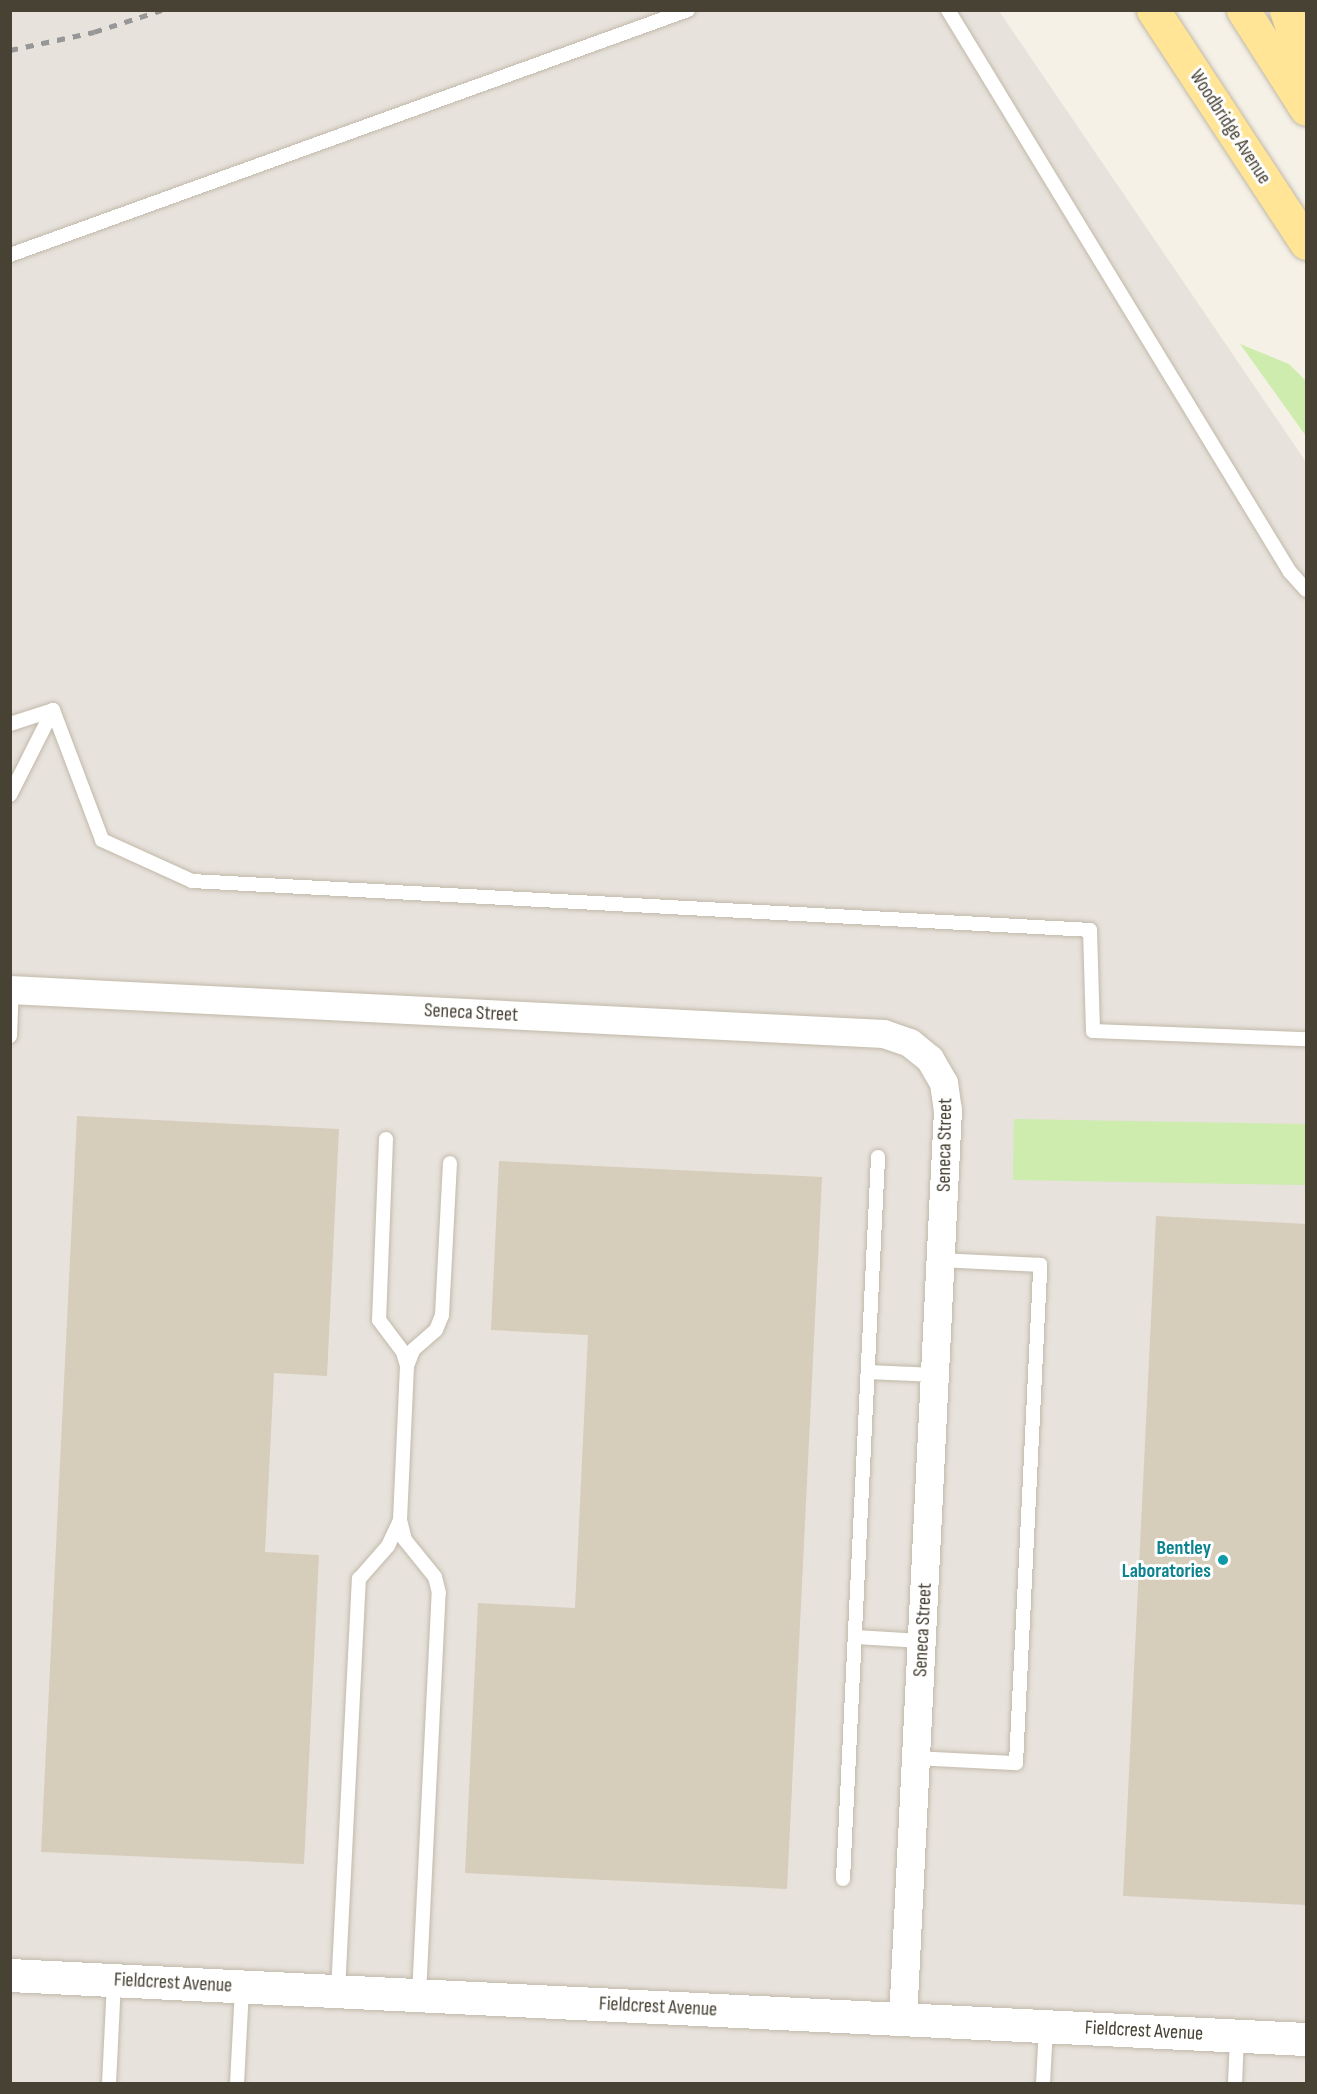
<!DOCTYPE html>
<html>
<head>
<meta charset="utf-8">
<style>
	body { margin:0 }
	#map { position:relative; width:1317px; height:2094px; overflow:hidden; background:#f5f1e7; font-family:"Sofia Sans Condensed",sans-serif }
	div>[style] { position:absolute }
	.industrial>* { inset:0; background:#e7e2dc }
	.green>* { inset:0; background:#cdecad; transform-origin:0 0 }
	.building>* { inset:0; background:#d7cdbb }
	.roads { filter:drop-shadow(0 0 2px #c1b9a9) drop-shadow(0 0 2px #c1b9a9) }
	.service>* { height:14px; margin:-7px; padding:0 7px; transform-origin:7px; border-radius:7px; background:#fff }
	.minor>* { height:28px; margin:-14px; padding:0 14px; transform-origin:14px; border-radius:14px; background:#fff }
	.tertiary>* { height:33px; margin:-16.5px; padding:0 16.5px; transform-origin:16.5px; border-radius:16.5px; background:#fff }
	.primary>* { height:33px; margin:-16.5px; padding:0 16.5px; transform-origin:16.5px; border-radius:16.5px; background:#ffe595 }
	.rail>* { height:4.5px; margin-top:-2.25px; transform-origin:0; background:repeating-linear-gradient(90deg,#979797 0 8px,transparent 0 16px) }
	.dots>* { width:16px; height:16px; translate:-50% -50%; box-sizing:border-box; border:3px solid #fff; border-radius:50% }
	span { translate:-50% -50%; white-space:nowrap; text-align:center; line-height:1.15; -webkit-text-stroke:6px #fff; paint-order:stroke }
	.street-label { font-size:20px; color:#484235 }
	.culture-label { font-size:20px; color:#0d838f; font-weight:700 }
	.right { translate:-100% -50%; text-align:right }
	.frame { position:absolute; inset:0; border:12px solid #484235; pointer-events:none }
</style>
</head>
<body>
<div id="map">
	<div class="industrial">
		<i style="clip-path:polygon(11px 11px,999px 11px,1306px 462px,1306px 2083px,11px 2084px)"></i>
	</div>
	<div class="green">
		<i style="clip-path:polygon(1240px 344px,1289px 364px,1306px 381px,1306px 436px)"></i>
		<i style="left:1014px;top:1119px;width:292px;height:61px;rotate:1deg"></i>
	</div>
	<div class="building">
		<i style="clip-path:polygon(77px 1116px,339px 1129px,327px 1376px,274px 1373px,265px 1552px,319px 1555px,304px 1864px,41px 1852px)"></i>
		<i style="clip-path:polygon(499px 1161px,822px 1177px,787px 1889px,465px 1873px,478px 1603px,575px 1608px,588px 1335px,491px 1330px)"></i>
		<i style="clip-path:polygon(1156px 1216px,1306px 1224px,1306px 1905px,1123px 1896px)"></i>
	</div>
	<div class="roads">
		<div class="service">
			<i style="left:948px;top:10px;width:658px;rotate:58.68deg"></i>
			<i style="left:1290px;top:572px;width:24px;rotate:48deg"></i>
			<i style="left:10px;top:255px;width:721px;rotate:-19.87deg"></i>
			<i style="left:53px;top:710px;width:139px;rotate:69.3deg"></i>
			<i style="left:102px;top:840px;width:99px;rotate:24.5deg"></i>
			<i style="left:192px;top:881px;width:899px;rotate:3.12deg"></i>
			<i style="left:1090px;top:930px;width:101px;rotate:88.3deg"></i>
			<i style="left:1093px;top:1031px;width:213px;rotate:2.2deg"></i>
			<i style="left:10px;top:724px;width:45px;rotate:-18deg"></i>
			<i style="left:53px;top:710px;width:95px;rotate:116.8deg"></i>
			<i style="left:10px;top:1036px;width:49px;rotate:-87.7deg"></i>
			<i style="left:386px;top:1139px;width:181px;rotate:92.2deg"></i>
			<i style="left:379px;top:1320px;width:40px;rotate:53deg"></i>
			<i style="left:403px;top:1352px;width:15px;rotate:74deg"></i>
			<i style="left:868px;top:1372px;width:67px;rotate:2.6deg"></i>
			<i style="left:855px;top:1637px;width:67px;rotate:3.4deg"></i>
			<i style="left:916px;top:1758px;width:100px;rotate:2.9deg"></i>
			<i style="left:1016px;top:1763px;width:499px;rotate:-87.2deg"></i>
			<i style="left:1040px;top:1265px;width:99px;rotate:-177.1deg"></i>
			<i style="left:843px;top:1879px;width:723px;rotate:-87.22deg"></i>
			<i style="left:338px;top:1991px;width:413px;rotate:-87.1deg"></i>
			<i style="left:359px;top:1579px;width:44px;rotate:-48.7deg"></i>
			<i style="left:388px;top:1546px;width:26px;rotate:-65deg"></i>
			<i style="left:419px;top:1995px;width:402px;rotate:-87.2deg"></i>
			<i style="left:439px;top:1593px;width:16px;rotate:-104deg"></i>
			<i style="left:435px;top:1577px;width:48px;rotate:-129deg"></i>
			<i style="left:405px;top:1540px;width:21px;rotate:-104deg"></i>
			<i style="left:400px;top:1520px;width:154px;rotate:-87.4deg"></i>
			<i style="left:407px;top:1366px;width:17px;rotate:-69deg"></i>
			<i style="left:413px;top:1350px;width:30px;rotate:-41deg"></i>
			<i style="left:436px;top:1330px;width:16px;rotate:-68deg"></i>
			<i style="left:442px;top:1315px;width:152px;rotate:-87deg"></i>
			<i style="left:109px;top:2084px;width:103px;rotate:-87.2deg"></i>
			<i style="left:237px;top:2084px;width:97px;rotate:-87deg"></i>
			<i style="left:1043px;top:2084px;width:58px;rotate:-87deg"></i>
			<i style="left:1235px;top:2084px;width:48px;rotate:-87.6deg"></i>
		</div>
		<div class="minor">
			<i style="left:10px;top:990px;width:875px;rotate:2.88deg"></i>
			<i style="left:884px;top:1034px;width:28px;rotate:19deg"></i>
			<i style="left:910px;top:1043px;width:26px;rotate:39deg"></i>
			<i style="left:930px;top:1059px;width:28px;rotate:60deg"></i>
			<i style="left:944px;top:1083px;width:27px;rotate:82deg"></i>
			<i style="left:948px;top:1110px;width:910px;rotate:92.83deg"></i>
		</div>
		<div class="tertiary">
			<i style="left:10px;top:1975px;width:1298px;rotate:2.83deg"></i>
		</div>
		<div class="primary">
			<i style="left:1153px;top:10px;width:279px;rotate:56.7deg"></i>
			<i style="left:1243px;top:10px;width:117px;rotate:57.5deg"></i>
			<i style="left:1286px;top:10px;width:62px;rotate:71.3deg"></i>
		</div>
	</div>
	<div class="rail">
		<i style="left:10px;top:50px;width:86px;rotate:-12.1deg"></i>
		<i style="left:94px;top:32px;width:71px;rotate:-17.9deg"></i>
	</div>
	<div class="dots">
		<i style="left:1223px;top:1560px;background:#0f9aa8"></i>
	</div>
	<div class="street-label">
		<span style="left:1230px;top:127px;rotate:57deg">Woodbridge Avenue</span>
		<span style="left:471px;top:1013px;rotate:3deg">Seneca Street</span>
		<span style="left:945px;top:1145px;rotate:-89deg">Seneca Street</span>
		<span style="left:923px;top:1630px;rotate:-87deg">Seneca Street</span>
		<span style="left:173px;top:1983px;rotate:3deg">Fieldcrest Avenue</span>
		<span style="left:658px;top:2007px;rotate:3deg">Fieldcrest Avenue</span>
		<span style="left:1144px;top:2031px;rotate:3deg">Fieldcrest Avenue</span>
	</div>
	<div class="culture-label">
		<span class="right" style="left:1211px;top:1560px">Bentley<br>Laboratories</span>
	</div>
	<div class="frame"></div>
</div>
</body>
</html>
